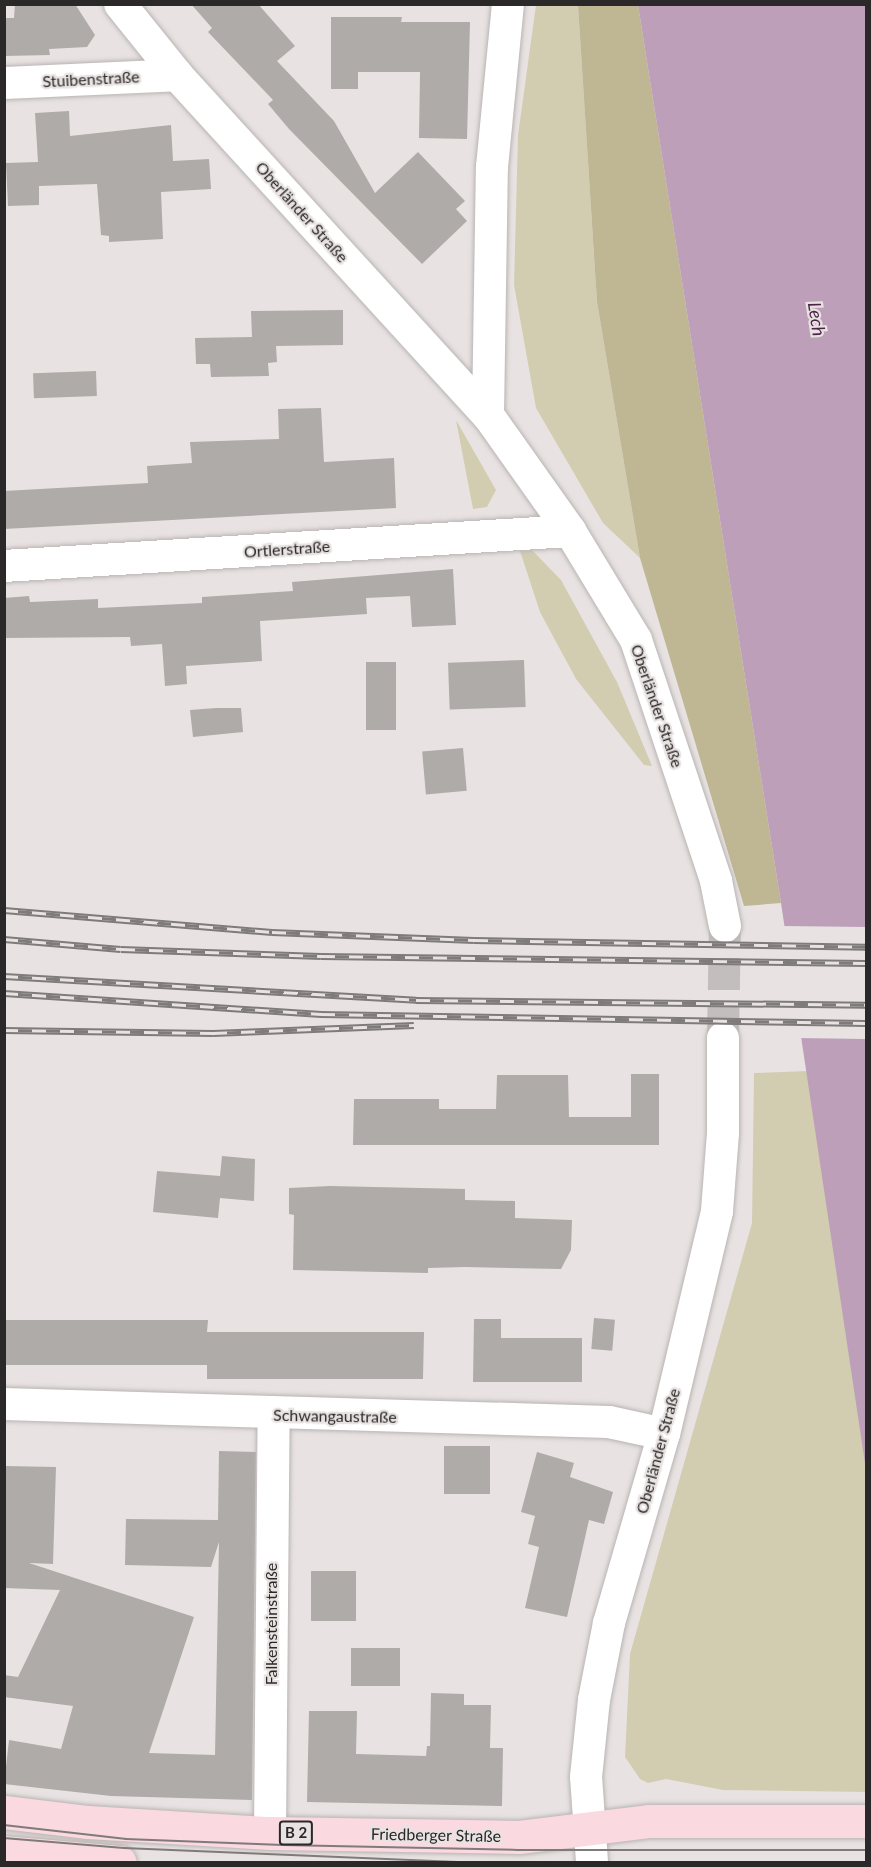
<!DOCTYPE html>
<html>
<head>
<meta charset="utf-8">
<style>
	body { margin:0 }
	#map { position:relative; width:871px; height:1867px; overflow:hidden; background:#e8e3e2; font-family:Lato,sans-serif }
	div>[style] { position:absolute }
	.green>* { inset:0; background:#d2cdb1 }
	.forest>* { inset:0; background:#bfb793 }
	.water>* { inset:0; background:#bd9fb9 }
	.pier>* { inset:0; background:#e8e3e2 }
	.building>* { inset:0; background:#aeaba8; transform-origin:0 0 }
	.street-tunnel>* { height:32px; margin-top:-16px; transform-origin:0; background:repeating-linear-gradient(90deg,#c2bebd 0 32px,transparent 0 48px) }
	.roads { filter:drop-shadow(0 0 2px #b9b4b3) drop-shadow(0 0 2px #b9b4b3) }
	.street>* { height:32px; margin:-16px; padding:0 16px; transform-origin:16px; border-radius:16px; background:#fff }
	.primary>* { height:33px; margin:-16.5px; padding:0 16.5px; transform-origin:16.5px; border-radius:16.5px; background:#fbd9e1 }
	.tram>* { height:1.5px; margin:-0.75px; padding:0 0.75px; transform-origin:0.75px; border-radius:0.75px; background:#7f7b7b }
	.rail>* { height:7px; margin-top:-3.5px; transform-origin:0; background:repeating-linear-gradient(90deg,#e8e3e2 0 14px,#7f7b7b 0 28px); box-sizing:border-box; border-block:2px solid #7f7b7b }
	span { translate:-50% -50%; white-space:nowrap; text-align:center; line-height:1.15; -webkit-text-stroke:4.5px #e8e3e2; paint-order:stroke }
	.shield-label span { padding:2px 4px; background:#e8e3e2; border:2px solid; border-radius:4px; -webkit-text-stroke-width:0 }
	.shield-label { font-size:15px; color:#2a2828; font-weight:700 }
	.street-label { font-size:16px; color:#2a2828 }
	.water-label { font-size:18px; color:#4d2549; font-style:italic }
	.frame { position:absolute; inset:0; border:6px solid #2a2828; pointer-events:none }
</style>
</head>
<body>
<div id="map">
	<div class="green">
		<i style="clip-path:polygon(536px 5px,578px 5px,597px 302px,640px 558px,603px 523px,536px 408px,514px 285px,518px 135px)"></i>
		<i style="clip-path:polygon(456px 420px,496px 490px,487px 507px,473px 509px)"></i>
		<i style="clip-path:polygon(532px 550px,561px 580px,617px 682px,652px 766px,644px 765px,576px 679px,540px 612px,520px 551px)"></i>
		<i style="clip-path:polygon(808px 1071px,866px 1466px,866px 1792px,723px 1790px,666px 1779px,648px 1783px,640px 1779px,625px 1757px,630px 1654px,752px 1223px,754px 1073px)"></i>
	</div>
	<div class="forest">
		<i style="clip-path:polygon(578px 5px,638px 5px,781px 903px,744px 906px,640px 558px,597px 302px)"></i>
	</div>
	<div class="water">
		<i style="clip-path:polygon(638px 5px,866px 5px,866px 1470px,781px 903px)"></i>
	</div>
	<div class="pier">
		<i style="clip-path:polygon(781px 926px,866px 927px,866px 1039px,798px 1038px)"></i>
	</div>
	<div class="building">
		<i style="clip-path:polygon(15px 4px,75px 4px,95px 35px,87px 47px,49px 49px,50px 55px,4px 56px,4px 18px,14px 18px)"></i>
		<i style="clip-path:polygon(191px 4px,258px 4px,295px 46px,277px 61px,334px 121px,375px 193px,418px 152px,465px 201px,456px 209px,467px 221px,422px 264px,289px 129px,268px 104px,273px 100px,208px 32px,212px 28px)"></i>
		<i style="clip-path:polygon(331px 17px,402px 17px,401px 22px,470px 22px,467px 139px,419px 138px,420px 72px,358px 72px,358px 89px,331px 89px)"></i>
		<i style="clip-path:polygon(69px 111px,70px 136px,171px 125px,173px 161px,209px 159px,211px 189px,161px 192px,163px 239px,109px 242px,109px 236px,101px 235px,97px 184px,39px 186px,39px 205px,8px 206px,6px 163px,38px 162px,35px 113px)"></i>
		<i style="clip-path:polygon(343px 310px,343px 345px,276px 346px,277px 362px,268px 363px,269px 376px,211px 377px,210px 364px,196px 364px,195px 338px,252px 337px,251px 311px)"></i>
		<i style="left:96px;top:371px;width:25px;height:63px;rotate:88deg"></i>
		<i style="clip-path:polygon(321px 408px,324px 462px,394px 458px,396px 508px,4px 529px,4px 491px,148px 483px,147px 466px,192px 463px,190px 442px,279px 439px,278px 409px)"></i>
		<i style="clip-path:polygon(453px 569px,456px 625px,412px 627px,410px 596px,366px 598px,367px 614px,260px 621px,262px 661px,186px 666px,187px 684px,165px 686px,162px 644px,131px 646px,130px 637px,4px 638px,4px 598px,29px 596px,30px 602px,98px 599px,98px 608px,202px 603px,202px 597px,293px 591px,292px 582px)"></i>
		<i style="left:524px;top:660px;width:47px;height:76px;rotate:88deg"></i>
		<i style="left:366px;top:662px;width:30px;height:68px"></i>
		<i style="clip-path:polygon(216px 708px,241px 708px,243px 732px,193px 737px,190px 710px)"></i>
		<i style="left:463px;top:748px;width:43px;height:41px;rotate:85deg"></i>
		<i style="clip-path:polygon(631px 1074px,659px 1074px,659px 1145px,353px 1145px,354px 1099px,439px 1099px,439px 1109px,496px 1109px,497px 1075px,568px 1075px,569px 1117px,631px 1117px)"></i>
		<i style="clip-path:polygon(222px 1156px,255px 1159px,254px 1201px,220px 1198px,218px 1218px,153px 1212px,157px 1171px,220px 1176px)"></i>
		<i style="clip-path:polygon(330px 1186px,465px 1189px,465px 1200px,515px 1201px,515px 1218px,572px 1220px,571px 1250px,561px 1269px,465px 1267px,428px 1268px,428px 1273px,293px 1270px,294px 1215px,289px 1214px,289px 1188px)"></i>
		<i style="left:594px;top:1318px;width:21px;height:31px;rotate:5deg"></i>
		<i style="clip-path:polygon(474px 1319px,501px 1319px,501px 1338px,582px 1338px,582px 1382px,473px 1382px)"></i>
		<i style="clip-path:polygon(4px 1320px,208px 1320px,207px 1332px,424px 1332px,423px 1379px,207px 1379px,207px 1365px,4px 1365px)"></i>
		<i style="left:444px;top:1446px;width:46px;height:48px"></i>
		<i style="clip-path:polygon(219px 1451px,256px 1452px,252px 1800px,111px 1796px,4px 1784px,9px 1740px,61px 1749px,73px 1706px,4px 1697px,4px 1675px,18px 1677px,60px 1590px,4px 1588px,4px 1466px,56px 1467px,53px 1564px,29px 1563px,194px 1617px,149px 1753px,215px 1755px,219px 1542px,211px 1567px,125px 1565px,126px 1519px,218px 1520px)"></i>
		<i style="clip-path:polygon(537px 1452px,574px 1463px,570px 1477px,613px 1492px,604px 1524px,589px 1520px,567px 1617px,525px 1608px,539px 1547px,528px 1544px,535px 1516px,521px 1512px)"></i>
		<i style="left:311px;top:1571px;width:45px;height:50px"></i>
		<i style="left:351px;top:1648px;width:49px;height:38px"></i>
		<i style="clip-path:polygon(431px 1693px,464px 1694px,464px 1705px,491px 1705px,490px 1748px,503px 1748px,502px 1806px,307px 1802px,309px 1711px,357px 1711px,356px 1754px,426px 1756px,427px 1746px,430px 1746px)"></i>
	</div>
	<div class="street-tunnel">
		<i style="left:723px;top:1038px;width:112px;rotate:-89deg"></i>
	</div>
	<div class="roads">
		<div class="street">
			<i style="left:120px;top:4px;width:91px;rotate:51.2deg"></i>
			<i style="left:177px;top:75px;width:461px;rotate:47.6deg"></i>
			<i style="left:488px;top:415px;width:142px;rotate:54.7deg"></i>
			<i style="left:570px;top:531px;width:127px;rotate:58.8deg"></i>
			<i style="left:636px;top:640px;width:254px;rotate:71.6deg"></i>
			<i style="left:716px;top:881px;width:46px;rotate:78.7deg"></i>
			<i style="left:4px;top:83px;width:173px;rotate:-2.6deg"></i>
			<i style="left:488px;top:415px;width:248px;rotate:-89.1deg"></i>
			<i style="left:492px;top:167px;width:164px;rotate:-84.4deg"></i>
			<i style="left:4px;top:566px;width:567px;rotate:-3.54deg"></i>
			<i style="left:4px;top:1404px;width:605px;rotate:1.7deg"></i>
			<i style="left:609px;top:1422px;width:56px;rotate:12.3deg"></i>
			<i style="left:270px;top:1833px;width:418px;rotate:-89.5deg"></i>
			<i style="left:592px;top:1862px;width:85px;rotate:-94deg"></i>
			<i style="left:586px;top:1777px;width:77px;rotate:-84.1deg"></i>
			<i style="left:594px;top:1700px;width:78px;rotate:-79deg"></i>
			<i style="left:609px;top:1623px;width:197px;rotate:-73.8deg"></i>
			<i style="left:664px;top:1434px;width:229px;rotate:-76.6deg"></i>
			<i style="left:717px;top:1211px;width:78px;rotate:-85.6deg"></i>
			<i style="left:723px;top:1133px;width:95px;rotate:-90deg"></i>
		</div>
		<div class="primary">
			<i style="left:4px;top:1812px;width:85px;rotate:6.8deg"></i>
			<i style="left:88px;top:1822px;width:182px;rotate:3.5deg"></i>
			<i style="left:270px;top:1833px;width:249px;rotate:0.9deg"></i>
			<i style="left:519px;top:1837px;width:132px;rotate:-7deg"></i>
			<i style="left:650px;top:1821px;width:216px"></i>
			<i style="left:4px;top:1852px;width:116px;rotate:4.9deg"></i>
		</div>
	</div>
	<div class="tram">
		<i style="left:4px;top:1825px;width:123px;rotate:6.5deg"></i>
		<i style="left:126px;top:1839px;width:157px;rotate:2.2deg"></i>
		<i style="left:283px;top:1845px;width:235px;rotate:1.2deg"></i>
		<i style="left:518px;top:1850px;width:348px"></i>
		<i style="left:4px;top:1838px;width:120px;rotate:4.8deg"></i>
		<i style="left:124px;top:1848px;width:334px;rotate:2.4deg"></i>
	</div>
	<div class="rail">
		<i style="left:4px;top:910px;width:269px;rotate:4.7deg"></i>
		<i style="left:272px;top:932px;width:202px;rotate:2.3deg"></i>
		<i style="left:474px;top:940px;width:392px;rotate:1deg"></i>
		<i style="left:4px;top:939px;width:117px;rotate:4.9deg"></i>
		<i style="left:121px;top:949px;width:200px;rotate:2deg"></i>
		<i style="left:321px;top:956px;width:545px;rotate:0.74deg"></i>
		<i style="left:4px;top:976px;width:413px;rotate:3.3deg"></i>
		<i style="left:416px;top:1000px;width:450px;rotate:0.6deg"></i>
		<i style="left:4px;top:993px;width:318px;rotate:3.8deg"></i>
		<i style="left:321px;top:1014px;width:545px;rotate:0.95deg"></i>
		<i style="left:4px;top:1030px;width:209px;rotate:0.8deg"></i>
		<i style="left:213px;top:1033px;width:201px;rotate:-2.3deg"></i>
	</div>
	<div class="shield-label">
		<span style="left:296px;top:1833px">B 2</span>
	</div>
	<div class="street-label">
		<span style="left:91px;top:79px;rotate:-3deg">Stuibenstraße</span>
		<span style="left:302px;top:212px;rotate:48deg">Oberländer Straße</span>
		<span style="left:287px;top:549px;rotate:-4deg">Ortlerstraße</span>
		<span style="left:657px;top:706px;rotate:71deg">Oberländer Straße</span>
		<span style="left:335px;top:1416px;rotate:1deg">Schwangaustraße</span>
		<span style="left:658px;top:1451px;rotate:-75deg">Oberländer Straße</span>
		<span style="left:271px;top:1624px;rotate:-90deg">Falkensteinstraße</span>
		<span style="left:436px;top:1835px;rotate:1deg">Friedberger Straße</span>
	</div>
	<div class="water-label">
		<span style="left:817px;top:319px;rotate:81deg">Lech</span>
	</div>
	<div class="frame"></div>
</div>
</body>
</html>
